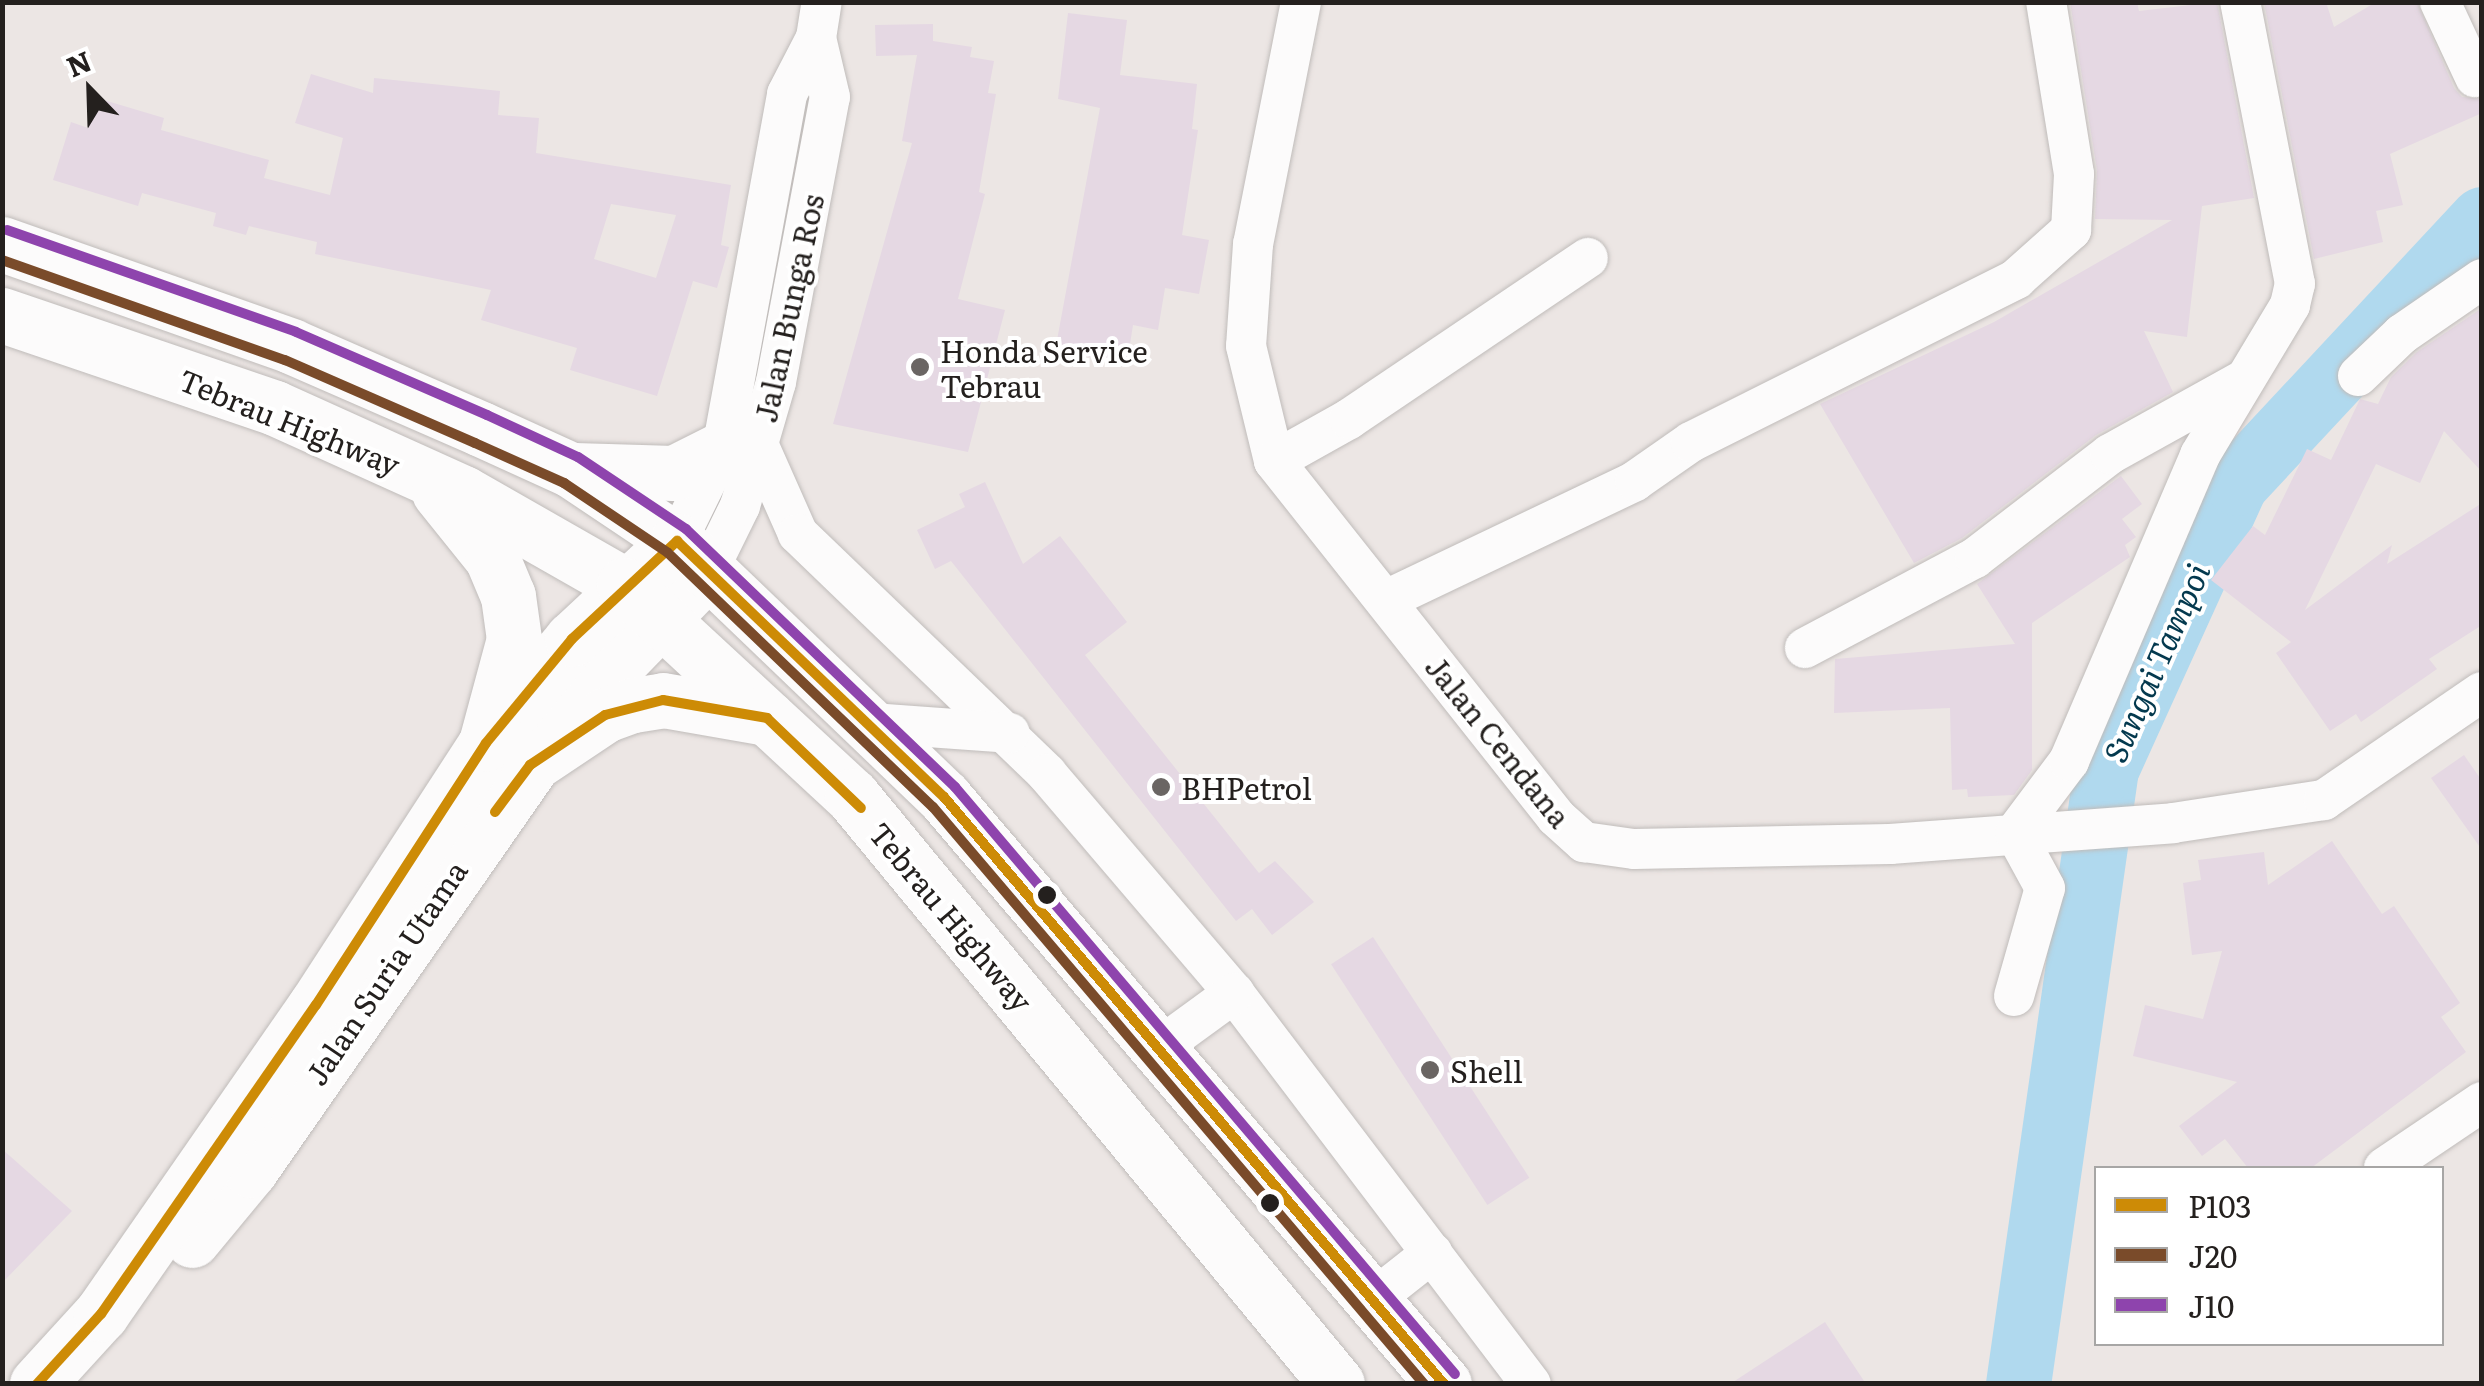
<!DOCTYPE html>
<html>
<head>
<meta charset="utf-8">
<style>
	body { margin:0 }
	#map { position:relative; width:2484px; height:1386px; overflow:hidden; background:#ece6e4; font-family:Literata,serif }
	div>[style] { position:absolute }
	.river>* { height:65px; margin:-32.5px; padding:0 32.5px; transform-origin:32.5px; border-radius:32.5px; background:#b0d9ee }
	.building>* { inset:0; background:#e5d8e3; transform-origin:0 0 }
	.roads { filter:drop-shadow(0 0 2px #c0bcba) drop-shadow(0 0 2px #c0bcba) }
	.street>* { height:40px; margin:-20px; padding:0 20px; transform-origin:20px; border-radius:20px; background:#fcfbfb }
	.secondary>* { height:55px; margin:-27.5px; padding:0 27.5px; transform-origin:27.5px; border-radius:27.5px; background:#fcfbfb }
	.highway>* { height:55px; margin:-27.5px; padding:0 27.5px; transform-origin:27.5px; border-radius:27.5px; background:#fcfbfb }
	.bus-1>* { height:10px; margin:-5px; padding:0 5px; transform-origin:5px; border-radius:5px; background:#cd8b06 }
	.bus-2>* { height:10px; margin:-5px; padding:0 5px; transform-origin:5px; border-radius:5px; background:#7a4b2a }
	.bus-3>* { height:10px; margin:-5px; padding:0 5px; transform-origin:5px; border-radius:5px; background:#8e44ad }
	.dots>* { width:28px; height:28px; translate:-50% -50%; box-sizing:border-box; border:5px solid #fff; border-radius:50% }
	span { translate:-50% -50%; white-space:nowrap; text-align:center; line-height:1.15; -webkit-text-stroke:8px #fff; paint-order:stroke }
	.street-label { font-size:30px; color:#24201e }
	.poi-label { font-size:30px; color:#24201e }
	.left { translate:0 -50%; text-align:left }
	.water-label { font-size:32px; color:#04394e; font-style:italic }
	.frame { position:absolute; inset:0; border:5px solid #24201e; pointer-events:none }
	.legend { position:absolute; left:2094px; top:1166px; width:350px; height:180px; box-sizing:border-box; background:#fff; border:2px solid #a7a6a5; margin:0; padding:12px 18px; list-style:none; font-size:30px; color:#24201e }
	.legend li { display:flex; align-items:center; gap:20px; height:50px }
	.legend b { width:50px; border:2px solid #a7a6a5 }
	.north { position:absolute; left:40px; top:40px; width:100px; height:100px; -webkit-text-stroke:8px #fff; paint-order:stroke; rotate:337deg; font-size:28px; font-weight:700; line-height:40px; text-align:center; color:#24201e }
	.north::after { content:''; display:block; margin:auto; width:35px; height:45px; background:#24201e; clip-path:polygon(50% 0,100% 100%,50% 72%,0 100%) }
</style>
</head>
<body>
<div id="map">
	<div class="river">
		<i style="left:2018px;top:1384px;width:621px;rotate:-81.86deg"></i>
		<i style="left:2106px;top:769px;width:314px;rotate:-65.6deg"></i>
		<i style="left:2236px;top:483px;width:361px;rotate:-47deg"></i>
	</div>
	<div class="building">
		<i style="clip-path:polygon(2070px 2px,2137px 2px,2139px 11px,2217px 2px,2254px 198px,2202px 206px,2187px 337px,2144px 331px,2173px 392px,2096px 435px,1962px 538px,1914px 563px,1820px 404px,1994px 322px,2172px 220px,2095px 219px,2097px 170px)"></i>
		<i style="clip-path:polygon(2264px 2px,2326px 2px,2334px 27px,2376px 2px,2417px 2px,2454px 88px,2462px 97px,2482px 99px,2482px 113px,2390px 154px,2403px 205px,2376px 211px,2383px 242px,2314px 259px)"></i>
		<i style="clip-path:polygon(1068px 13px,1127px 20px,1120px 75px,1197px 84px,1192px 129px,1198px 130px,1182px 235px,1209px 240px,1199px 294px,1165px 288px,1158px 330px,1133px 325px,1127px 363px,1055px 351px,1100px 108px,1058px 99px)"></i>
		<i style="clip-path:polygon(933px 24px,933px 41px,972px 47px,970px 57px,994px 61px,988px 93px,996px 94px,979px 192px,985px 194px,958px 299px,1005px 310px,968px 452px,833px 424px,912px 143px,902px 141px,917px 55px,876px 56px,875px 25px)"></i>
		<i style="clip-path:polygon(evenodd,311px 74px,373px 93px,374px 78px,500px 91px,498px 115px,539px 118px,536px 153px,731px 185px,721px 245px,729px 247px,717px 288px,693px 281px,657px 396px,570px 370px,577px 348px,481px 320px,491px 290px,315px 254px,317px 242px,249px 226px,246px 235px,213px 226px,216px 213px,142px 193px,138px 206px,53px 180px,71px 122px,88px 128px,97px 98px,164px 118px,161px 130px,269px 160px,264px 178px,330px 195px,343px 138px,295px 123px,311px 74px,611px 204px,676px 215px,656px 278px,594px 259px,611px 204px)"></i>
		<i style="clip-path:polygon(2482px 308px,2482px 472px,2444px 431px,2420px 483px,2376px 464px,2305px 610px,2392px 545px,2387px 564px,2482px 503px,2482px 625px,2429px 659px,2437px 669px,2361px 722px,2356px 714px,2330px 731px,2276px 653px,2291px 642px,2211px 580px,2253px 526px,2265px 535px,2307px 449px,2331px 460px,2360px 399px,2378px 404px,2391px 377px,2417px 352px)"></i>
		<i style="clip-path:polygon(2121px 476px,2142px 504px,2122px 519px,2136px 537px,2125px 545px,2130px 557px,2032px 623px,2032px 770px,2014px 795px,1968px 797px,1967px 789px,1952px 790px,1950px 708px,1834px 713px,1835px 659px,2015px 644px,1977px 584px)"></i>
		<i style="clip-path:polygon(985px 482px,1023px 564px,1060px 536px,1127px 622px,1085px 655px,1259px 873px,1275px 861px,1314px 902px,1272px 935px,1252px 909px,1236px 921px,951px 561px,935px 569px,917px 530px,965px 507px,959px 494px)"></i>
		<i style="clip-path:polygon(2464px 755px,2482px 781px,2482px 850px,2431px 778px)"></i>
		<i style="clip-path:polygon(2332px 841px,2382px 914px,2394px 906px,2460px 1003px,2441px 1017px,2466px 1052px,2311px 1168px,2248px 1168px,2225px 1139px,2202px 1156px,2179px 1126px,2237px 1082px,2133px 1056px,2145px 1005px,2203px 1019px,2222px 951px,2192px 955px,2183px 883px,2201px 880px,2198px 860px,2264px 852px,2268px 885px)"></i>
		<i style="left:1373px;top:937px;width:287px;height:50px;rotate:57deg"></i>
		<i style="clip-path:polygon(2px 1149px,72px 1211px,2px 1283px)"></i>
		<i style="clip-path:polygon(1825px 1322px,1866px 1384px,1730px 1384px)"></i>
	</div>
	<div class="roads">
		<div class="street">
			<i style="left:1301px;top:2px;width:247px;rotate:101.2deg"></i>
			<i style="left:1253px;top:244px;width:102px;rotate:93.9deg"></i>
			<i style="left:1246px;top:346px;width:118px;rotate:76.3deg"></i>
			<i style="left:1274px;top:461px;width:454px;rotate:51.6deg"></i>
			<i style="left:1556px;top:817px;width:38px;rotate:42deg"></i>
			<i style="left:1584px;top:842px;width:50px;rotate:8deg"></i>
			<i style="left:1634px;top:849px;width:256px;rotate:-1.1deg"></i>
			<i style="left:1890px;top:844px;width:284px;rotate:-4.2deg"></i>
			<i style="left:2173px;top:823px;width:153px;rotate:-8.7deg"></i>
			<i style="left:2324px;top:800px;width:191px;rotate:-34.4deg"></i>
			<i style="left:2440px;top:2px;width:83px;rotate:65deg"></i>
			<i style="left:2358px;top:376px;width:61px;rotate:-43.7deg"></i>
			<i style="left:2402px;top:334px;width:97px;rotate:-34.5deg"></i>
			<i style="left:759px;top:446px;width:96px;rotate:66.1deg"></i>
			<i style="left:798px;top:534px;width:346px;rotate:43.9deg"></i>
			<i style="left:1047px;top:774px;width:288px;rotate:49.5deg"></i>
			<i style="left:1234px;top:993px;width:491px;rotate:52.8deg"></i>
			<i style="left:1274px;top:461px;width:86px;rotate:-29.2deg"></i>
			<i style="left:1349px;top:419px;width:288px;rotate:-34deg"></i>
			<i style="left:677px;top:541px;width:102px;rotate:-63.9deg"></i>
			<i style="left:722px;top:449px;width:361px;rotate:-79.6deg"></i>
			<i style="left:787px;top:94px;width:63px;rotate:-62.6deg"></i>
			<i style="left:816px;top:38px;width:36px;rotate:-81deg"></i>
			<i style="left:708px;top:571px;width:72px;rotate:-63.8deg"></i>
			<i style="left:740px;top:506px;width:129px;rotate:-73.8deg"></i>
			<i style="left:776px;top:382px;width:290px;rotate:-79.3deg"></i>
			<i style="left:830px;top:97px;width:61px;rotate:-103.3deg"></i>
			<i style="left:1386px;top:600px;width:276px;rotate:-25.5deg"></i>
			<i style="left:1635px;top:481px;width:68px;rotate:-34.9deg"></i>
			<i style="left:1691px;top:442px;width:364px;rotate:-26.6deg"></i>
			<i style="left:2016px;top:279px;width:74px;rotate:-41.7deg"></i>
			<i style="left:2071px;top:230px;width:56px;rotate:-86.9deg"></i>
			<i style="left:2074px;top:174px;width:174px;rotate:-99.2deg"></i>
			<i style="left:1805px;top:648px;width:192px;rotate:-27.9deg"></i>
			<i style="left:1975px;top:558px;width:170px;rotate:-37.6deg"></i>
			<i style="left:2110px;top:454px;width:149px;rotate:-29deg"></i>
			<i style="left:871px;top:723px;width:139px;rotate:4.1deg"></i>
			<i style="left:2014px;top:996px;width:112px;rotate:-74deg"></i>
			<i style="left:2045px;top:888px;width:63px;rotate:-118.6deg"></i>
			<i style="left:2015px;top:833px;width:90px;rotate:-53.1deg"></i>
			<i style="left:2069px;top:761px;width:333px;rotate:-66.8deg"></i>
			<i style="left:2200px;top:455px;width:175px;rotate:-59deg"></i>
			<i style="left:2290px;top:305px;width:22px;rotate:-77deg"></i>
			<i style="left:2295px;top:284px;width:287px;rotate:-101deg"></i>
			<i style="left:1160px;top:1047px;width:92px;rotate:-36.1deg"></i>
			<i style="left:2384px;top:1168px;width:118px;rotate:-34deg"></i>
			<i style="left:1375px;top:1298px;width:73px;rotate:-38.3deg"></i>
		</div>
		<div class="secondary">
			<i style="left:192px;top:1240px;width:91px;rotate:-50.4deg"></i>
			<i style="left:250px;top:1170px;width:550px;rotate:-55.15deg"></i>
			<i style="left:564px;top:719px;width:206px;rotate:-45.8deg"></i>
			<i style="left:37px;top:1384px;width:95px;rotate:-47.6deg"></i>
			<i style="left:101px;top:1314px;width:376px;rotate:-55.2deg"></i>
			<i style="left:316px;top:1005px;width:312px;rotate:-57deg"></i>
			<i style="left:486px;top:743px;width:135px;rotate:-50.4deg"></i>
			<i style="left:572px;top:639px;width:144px;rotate:-43deg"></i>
		</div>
		<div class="highway">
			<i style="left:2px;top:244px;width:306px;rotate:19.4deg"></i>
			<i style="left:291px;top:346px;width:207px;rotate:23.6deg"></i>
			<i style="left:481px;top:429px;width:99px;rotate:24.5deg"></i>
			<i style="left:571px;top:470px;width:128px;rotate:33.8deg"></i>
			<i style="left:677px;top:541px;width:370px;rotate:43.8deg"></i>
			<i style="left:944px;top:797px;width:771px;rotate:49.58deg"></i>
			<i style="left:2px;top:315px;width:288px;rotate:18.8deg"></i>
			<i style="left:275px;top:408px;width:206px;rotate:24.3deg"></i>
			<i style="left:463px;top:493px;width:185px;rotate:29.7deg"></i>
			<i style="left:624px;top:585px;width:311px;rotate:42.8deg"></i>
			<i style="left:852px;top:796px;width:762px;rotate:50.48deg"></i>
			<i style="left:574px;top:470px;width:100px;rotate:1.7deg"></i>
			<i style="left:674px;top:473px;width:54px;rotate:-26.6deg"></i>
			<i style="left:439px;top:492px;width:85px;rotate:51.2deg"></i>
			<i style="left:492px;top:558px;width:41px;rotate:67.2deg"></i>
			<i style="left:508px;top:596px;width:43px;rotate:82.1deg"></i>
			<i style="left:514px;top:639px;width:108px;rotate:105.1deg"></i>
			<i style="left:530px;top:765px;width:90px;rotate:-33.7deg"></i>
			<i style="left:605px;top:715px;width:30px;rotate:-20deg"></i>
			<i style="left:633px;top:705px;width:30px;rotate:-9deg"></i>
			<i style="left:663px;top:700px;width:106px;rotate:9.8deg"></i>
		</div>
	</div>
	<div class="bus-1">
		<i style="left:495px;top:812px;width:59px;rotate:-53.3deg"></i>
		<i style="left:530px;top:765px;width:90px;rotate:-33.7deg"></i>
		<i style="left:605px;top:715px;width:60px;rotate:-14.5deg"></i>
		<i style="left:663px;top:700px;width:106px;rotate:9.8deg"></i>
		<i style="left:767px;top:718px;width:130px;rotate:43.8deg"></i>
		<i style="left:37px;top:1384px;width:95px;rotate:-47.6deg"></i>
		<i style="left:101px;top:1314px;width:376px;rotate:-55.2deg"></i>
		<i style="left:316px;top:1005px;width:312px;rotate:-57deg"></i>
		<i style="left:486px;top:743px;width:135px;rotate:-50.4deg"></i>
		<i style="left:572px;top:639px;width:144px;rotate:-43deg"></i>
		<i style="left:677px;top:541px;width:370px;rotate:43.8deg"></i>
		<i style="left:944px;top:797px;width:771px;rotate:49.58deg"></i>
	</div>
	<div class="bus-2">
		<i style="left:2px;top:260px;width:300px;rotate:19.5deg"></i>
		<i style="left:285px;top:360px;width:207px;rotate:23.6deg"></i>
		<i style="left:475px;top:443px;width:98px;rotate:24.2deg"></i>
		<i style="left:564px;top:483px;width:125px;rotate:33.9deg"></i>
		<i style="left:668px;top:553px;width:367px;rotate:43.8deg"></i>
		<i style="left:933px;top:807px;width:758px;rotate:49.6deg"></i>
	</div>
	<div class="bus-3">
		<i style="left:7px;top:230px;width:306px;rotate:19.4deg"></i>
		<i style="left:296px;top:332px;width:208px;rotate:23.5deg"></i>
		<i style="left:487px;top:415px;width:100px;rotate:24.8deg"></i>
		<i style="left:578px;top:457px;width:130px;rotate:33.7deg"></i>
		<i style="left:686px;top:529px;width:373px;rotate:43.8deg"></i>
		<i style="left:955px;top:787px;width:771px;rotate:49.58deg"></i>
	</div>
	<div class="dots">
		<i style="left:920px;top:367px;background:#6a6563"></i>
		<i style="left:1161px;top:787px;background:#6a6563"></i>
		<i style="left:1047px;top:895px;background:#24201e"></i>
		<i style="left:1430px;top:1070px;background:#6a6563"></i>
		<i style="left:1270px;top:1203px;background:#24201e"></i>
	</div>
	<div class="street-label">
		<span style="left:788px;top:308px;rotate:-78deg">Jalan Bunga Ros</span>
		<span style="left:290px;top:421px;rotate:22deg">Tebrau Highway</span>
		<span style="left:1499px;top:741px;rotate:51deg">Jalan Cendana</span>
		<span style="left:952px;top:916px;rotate:50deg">Tebrau Highway</span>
		<span style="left:385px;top:972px;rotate:-56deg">Jalan Suria Utama</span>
	</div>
	<div class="poi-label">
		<span class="left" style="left:940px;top:367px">Honda Service<br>Tebrau</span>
		<span class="left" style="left:1181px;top:787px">BHPetrol</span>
		<span class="left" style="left:1450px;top:1070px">Shell</span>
	</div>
	<div class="water-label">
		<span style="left:2155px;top:662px;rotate:-66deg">Sungai Tampoi</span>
	</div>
	<div class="frame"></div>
	<ul class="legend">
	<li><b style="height:12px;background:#cd8b06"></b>P103</li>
	<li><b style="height:12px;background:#7a4b2a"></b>J20</li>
	<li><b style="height:12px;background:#8e44ad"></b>J10</li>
	</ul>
	<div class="north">N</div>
</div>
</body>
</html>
